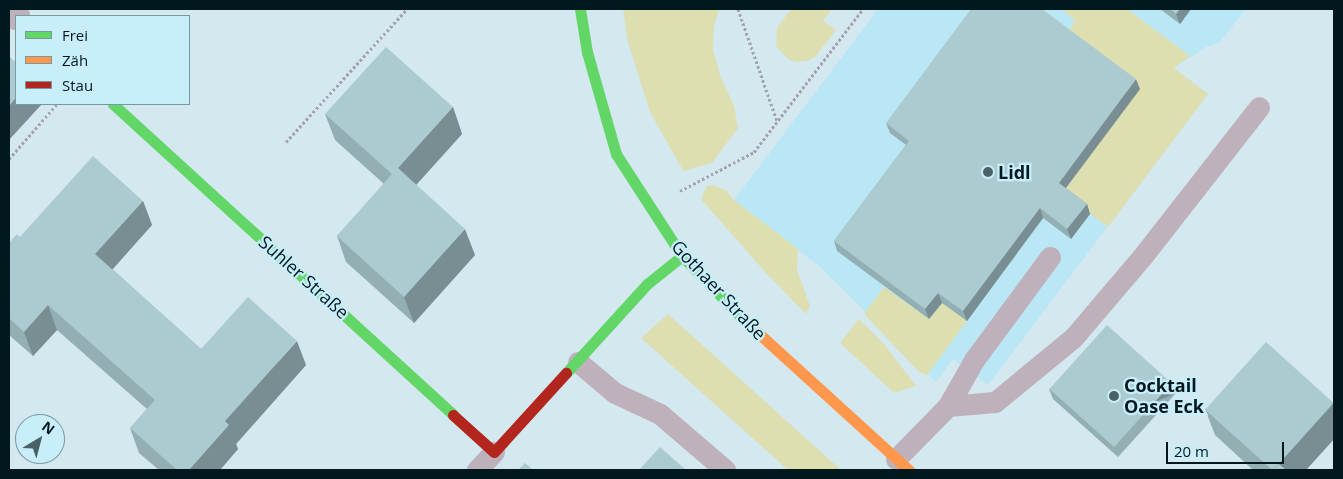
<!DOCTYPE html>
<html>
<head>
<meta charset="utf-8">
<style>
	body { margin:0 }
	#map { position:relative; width:1343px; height:479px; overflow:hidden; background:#d3e8ef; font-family:"Open Sans",sans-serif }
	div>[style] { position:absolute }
	.built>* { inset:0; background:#bae7f5 }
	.green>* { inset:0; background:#dedfb1 }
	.path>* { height:3px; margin-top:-1.5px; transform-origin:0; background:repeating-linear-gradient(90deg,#a5a2ab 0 2.5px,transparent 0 5px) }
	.lane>* { height:21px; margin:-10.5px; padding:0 10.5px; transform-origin:10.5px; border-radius:10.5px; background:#beb1bc }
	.street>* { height:28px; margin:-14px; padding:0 14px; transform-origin:14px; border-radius:14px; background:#beb1bc }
	.fast>* { height:11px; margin:-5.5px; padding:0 5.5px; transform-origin:5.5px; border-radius:5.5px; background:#63d668 }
	.slow>* { height:11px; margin:-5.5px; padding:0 5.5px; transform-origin:5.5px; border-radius:5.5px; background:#ff974d }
	.jam>* { height:11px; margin:-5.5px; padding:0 5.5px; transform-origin:5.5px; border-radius:5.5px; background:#b3261e }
	.wall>* { inset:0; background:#93afb3 }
	.shaded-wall>* { inset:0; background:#788e92; transform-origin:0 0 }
	.building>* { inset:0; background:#abcbd0; transform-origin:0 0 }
	.dots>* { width:14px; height:14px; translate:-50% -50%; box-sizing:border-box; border:2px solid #c8eefa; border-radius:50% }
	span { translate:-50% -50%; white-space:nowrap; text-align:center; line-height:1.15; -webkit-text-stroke:4.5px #c8eefa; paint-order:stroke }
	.poi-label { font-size:18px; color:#02181f; font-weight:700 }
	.left { translate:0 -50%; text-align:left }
	.street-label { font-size:18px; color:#02181f }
	.frame { position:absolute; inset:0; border:10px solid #02181f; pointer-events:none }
	.legend { position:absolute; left:15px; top:15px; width:175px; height:90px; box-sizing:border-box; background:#c8eefa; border:1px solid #7998a2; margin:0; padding:6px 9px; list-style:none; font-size:15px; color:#02181f }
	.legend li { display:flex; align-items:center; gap:10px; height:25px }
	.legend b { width:25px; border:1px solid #7998a2 }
	.north { position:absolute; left:15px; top:414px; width:50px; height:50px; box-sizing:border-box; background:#c8eefa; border:1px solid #7998a2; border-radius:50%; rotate:37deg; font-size:14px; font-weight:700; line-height:20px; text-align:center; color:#02181f }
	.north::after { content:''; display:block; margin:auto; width:18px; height:22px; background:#4b6168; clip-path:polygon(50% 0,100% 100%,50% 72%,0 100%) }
	.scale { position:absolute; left:1166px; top:442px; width:118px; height:22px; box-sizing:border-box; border:2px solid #02181f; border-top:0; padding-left:6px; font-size:15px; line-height:18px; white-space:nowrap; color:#02181f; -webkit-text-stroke:4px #c8eefa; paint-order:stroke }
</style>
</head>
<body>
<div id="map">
	<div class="built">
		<i style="clip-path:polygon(878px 9px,1246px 9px,1219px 43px,1206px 47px,1174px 68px,1208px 94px,988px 385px,953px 359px,936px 382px,820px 267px,734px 200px)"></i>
	</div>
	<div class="green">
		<i style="clip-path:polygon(623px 9px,719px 9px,714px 26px,713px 49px,720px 75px,734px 106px,738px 128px,712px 163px,683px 171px,681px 167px,650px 112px,628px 42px)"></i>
		<i style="clip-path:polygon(791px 9px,832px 9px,823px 21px,836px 30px,815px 57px,807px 61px,798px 62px,789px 60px,776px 46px,777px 28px)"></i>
		<i style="clip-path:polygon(1061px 9px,1127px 9px,1190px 56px,1174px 68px,1208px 94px,1108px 227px,1062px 193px,1067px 34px,1075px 20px)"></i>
		<i style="clip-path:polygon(712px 185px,726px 190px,734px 200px,798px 249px,797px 270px,810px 306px,806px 314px,766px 273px,701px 199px,707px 186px)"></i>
		<i style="clip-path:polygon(884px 287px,929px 319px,942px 303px,967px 321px,927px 375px,919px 372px,864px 314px)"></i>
		<i style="clip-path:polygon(668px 314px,841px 470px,788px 470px,641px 338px)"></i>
		<i style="clip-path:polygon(859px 319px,884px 344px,916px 386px,894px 393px,840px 343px)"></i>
	</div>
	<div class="path">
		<i style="left:738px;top:9px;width:119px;rotate:70.8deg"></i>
		<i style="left:286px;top:142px;width:180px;rotate:-47.7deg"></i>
		<i style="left:9px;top:159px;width:73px;rotate:-48.9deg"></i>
		<i style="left:680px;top:191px;width:84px;rotate:-27.8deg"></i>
		<i style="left:754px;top:152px;width:180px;rotate:-52.7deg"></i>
	</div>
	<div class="lane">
		<i style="left:578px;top:362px;width:48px;rotate:40deg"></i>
		<i style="left:615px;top:393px;width:50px;rotate:25deg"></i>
		<i style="left:660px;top:414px;width:86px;rotate:40.7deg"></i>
		<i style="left:948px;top:406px;width:53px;rotate:-60.5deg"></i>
		<i style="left:974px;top:360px;width:128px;rotate:-53.6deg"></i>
		<i style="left:896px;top:459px;width:74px;rotate:-45.5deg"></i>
		<i style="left:948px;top:406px;width:47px;rotate:-4.9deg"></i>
		<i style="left:995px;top:402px;width:101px;rotate:-39.4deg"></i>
		<i style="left:1073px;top:338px;width:106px;rotate:-49.6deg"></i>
		<i style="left:1142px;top:257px;width:190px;rotate:-52deg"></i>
		<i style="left:477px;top:470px;width:25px;rotate:-47deg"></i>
	</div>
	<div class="street">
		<i style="left:9px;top:9px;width:10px;rotate:45deg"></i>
	</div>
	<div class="fast">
		<i style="left:580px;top:9px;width:44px;rotate:80.8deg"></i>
		<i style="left:587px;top:52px;width:106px;rotate:74.1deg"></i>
		<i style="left:616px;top:154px;width:121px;rotate:57.1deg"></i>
		<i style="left:682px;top:256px;width:91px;rotate:45.9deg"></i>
		<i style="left:113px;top:104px;width:461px;rotate:42.4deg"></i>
		<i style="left:566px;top:373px;width:120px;rotate:-47.7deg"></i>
		<i style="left:647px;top:284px;width:45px;rotate:-38.7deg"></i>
	</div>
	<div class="slow">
		<i style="left:745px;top:321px;width:222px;rotate:42.3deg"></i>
	</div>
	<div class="jam">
		<i style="left:453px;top:415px;width:55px;rotate:42.1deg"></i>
		<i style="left:494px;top:452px;width:107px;rotate:-47.7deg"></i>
	</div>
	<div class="wall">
		<i style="clip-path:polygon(1160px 9px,1191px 9px,1180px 24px)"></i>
		<i style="clip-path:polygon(1140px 89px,1066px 188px,1087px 204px,1090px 214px,1071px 239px,1043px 218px,967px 321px,942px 303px,929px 319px,837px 251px,834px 241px,906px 145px,890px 133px,886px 123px)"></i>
		<i style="clip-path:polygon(453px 107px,462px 134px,416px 185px,475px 255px,414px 323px,346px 262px,337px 236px,384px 184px,335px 140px,325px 114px)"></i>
		<i style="clip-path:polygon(143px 201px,152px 225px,112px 269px,201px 349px,306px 365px,236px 444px,238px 449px,220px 470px,159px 470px,139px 453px,130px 428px,147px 409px,57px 330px,33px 356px,9px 335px,9px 243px,20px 237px)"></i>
		<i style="clip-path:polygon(1049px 389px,1176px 393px,1118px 457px,1053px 399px)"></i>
		<i style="clip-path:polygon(1333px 403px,1334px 406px,1334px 439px,1306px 470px,1253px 470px,1215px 435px,1205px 409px)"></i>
	</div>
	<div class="shaded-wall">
		<i style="clip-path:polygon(1180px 9px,1191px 9px,1180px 24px,1176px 14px)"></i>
		<i style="clip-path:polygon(1136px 79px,1140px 89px,1062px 193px,1059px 183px)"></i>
		<i style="clip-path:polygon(16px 97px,16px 104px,42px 104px,9px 140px,9px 106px)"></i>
		<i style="clip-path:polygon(453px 107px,462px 134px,407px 195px,398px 168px)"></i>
		<i style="clip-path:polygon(143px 201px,152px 225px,104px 279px,95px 254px)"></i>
		<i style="clip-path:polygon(1087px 204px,1090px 214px,1071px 239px,1067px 229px)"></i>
		<i style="clip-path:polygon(1040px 208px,1043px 218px,967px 321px,963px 311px)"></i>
		<i style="clip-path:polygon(465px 229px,475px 255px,414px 323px,404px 297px)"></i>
		<i style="clip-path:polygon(938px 293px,942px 303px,929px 319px,925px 309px)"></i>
		<i style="clip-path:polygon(48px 305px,57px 330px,33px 356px,24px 332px)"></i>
		<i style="clip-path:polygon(297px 341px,306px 365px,236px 444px,238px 449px,220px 470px,189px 470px,225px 421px)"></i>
		<i style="left:1172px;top:383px;width:11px;height:86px;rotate:68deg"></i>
		<i style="clip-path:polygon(1333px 403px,1334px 406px,1334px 439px,1306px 470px,1273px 470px)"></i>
	</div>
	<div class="building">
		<i style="clip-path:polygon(971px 9px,1042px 9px,1136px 79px,1059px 183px,1087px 204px,1067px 229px,1040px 208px,963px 311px,938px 293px,925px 309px,834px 241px,909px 141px,886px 123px)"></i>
		<i style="clip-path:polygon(1170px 9px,1180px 9px,1176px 14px)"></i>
		<i style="clip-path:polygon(386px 47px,453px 107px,398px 168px,465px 229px,404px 297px,337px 236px,392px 174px,325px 114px)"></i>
		<i style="clip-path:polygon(9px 56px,16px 63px,16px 97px,9px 106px)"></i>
		<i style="clip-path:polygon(93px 156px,143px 201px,95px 254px,201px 349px,248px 297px,297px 341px,225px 421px,229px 425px,189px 470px,177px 470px,130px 428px,155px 400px,48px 305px,24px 332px,9px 318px,9px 243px,17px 234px,20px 237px)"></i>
		<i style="left:1107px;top:325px;width:87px;height:86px;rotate:42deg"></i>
		<i style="left:1266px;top:342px;width:91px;height:91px;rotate:42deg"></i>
		<i style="clip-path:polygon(660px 447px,686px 470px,639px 470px)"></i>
		<i style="clip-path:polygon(525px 463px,533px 470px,518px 470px)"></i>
		<i style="clip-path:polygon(1279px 464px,1286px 470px,1273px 470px)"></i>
	</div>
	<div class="dots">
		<i style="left:988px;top:172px;background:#4b6168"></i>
		<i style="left:1114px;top:396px;background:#4b6168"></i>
	</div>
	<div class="poi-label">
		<span class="left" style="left:998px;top:172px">Lidl</span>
		<span class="left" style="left:1124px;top:396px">Cocktail<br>Oase Eck</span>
	</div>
	<div class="street-label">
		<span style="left:304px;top:277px;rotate:42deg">Suhler Straße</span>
		<span style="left:719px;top:290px;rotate:47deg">Gothaer Straße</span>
	</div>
	<div class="frame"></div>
	<ul class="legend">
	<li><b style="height:6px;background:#63d668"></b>Frei</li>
	<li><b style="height:6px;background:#ff974d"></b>Zäh</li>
	<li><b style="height:6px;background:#b3261e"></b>Stau</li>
	</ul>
	<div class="north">N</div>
	<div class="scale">20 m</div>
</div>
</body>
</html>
